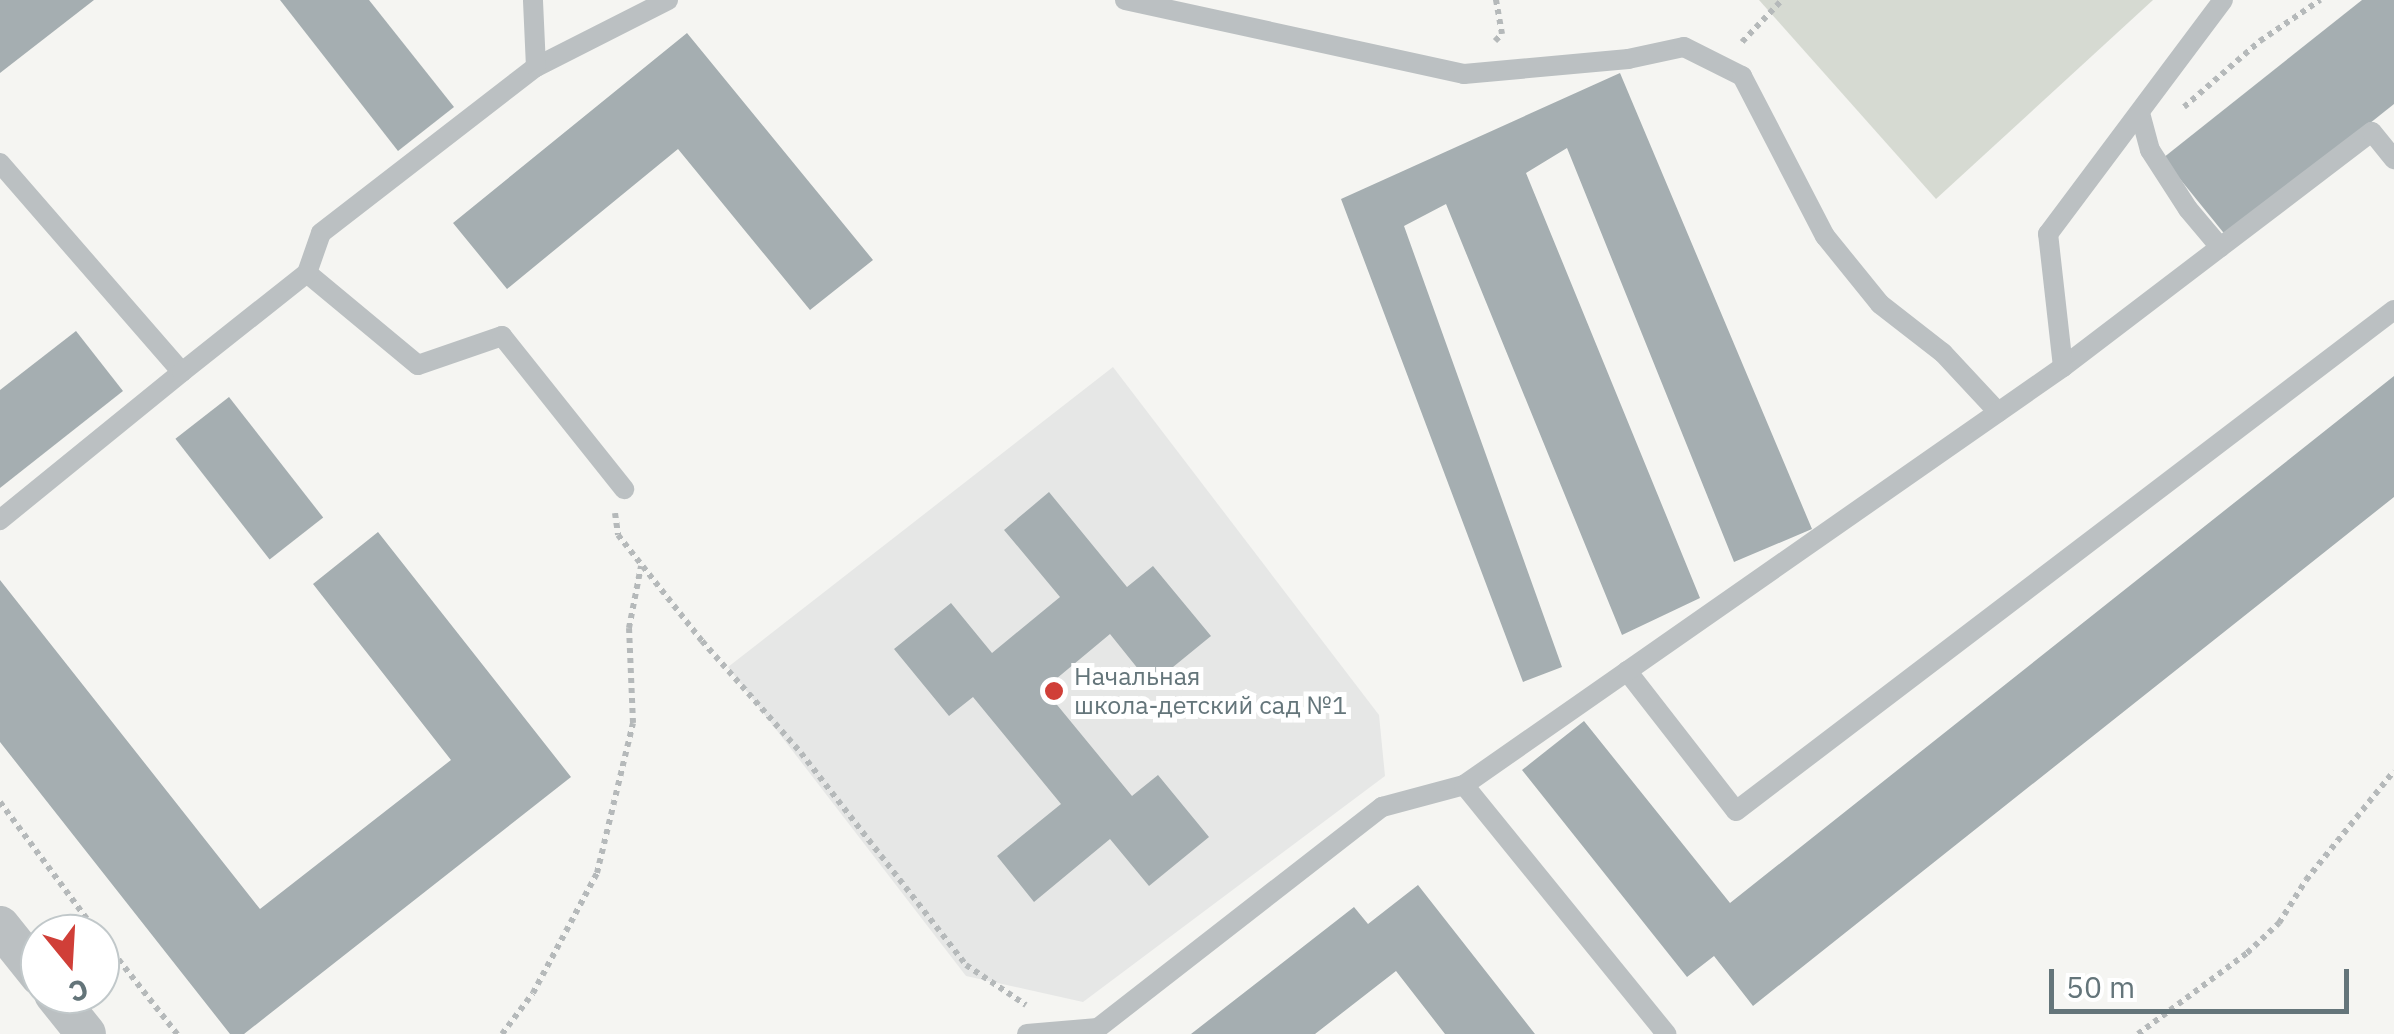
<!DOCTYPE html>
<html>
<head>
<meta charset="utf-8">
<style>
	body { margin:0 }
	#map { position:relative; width:2394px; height:1034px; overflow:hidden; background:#f5f5f2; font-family:"IBM Plex Sans",sans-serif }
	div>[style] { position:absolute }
	.built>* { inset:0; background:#e6e7e6 }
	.green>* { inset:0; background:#d6dad2 }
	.building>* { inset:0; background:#a5aeb1; transform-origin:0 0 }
	.path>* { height:6px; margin-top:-3px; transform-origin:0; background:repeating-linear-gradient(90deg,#b5b9ba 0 5px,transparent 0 10px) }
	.lane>* { height:20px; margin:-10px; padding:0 10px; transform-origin:10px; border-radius:10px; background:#bbc0c2 }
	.street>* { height:40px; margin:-20px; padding:0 20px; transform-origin:20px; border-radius:20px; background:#bbc0c2 }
	.dots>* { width:28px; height:28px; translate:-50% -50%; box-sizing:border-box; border:5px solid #fff; border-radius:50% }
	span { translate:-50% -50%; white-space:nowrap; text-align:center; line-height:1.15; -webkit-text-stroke:10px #fff; paint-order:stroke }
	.poi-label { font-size:25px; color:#64757a }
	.left { translate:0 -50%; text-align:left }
	.north { position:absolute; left:20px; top:914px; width:100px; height:100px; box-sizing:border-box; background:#fff; border:2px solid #c1c8ca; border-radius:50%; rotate:162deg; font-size:28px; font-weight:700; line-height:40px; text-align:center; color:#64757a }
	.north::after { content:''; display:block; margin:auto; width:35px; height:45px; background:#d03f38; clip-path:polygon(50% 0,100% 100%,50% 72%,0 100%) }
	.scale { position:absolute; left:2049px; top:969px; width:300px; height:45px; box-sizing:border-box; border:5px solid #64757a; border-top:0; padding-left:12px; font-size:30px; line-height:35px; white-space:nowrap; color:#64757a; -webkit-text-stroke:8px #fff; paint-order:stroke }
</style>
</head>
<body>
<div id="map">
	<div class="built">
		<i style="clip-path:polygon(1113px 367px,1379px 715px,1385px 776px,1083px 1002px,966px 976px,728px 667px)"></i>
	</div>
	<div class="green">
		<i style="clip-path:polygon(1759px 0,2153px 0,1936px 199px)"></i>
	</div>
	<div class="building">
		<i style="clip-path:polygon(0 0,94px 0,0 73px)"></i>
		<i style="clip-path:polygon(280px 0,369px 0,454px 107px,398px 151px)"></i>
		<i style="clip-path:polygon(2362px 0,2394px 0,2394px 104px,2227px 237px,2163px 158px)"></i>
		<i style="clip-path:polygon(687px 33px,873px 260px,810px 310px,678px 149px,507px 289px,453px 223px)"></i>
		<i style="clip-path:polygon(1620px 73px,1812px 529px,1734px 562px,1567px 148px,1526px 173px,1700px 598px,1622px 635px,1446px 204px,1404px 226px,1562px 667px,1523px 682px,1341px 199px)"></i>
		<i style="clip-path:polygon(76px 331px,123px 391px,0 488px,0 390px)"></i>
		<i style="clip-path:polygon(2394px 376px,2394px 497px,1753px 1006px,1714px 956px,1687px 977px,1522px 770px,1584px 721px,1730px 903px)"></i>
		<i style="left:229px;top:397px;width:153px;height:68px;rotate:52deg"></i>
		<i style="clip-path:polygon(1049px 492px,1127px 587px,1153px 566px,1211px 636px,1151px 685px,1110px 634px,1044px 689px,1132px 796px,1158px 775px,1209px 837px,1149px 886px,1110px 839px,1034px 902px,997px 856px,1061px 804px,973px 697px,949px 716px,894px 649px,951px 603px,992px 653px,1060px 597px,1004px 530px)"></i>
		<i style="clip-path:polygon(378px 532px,571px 777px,244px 1034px,230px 1034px,0 742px,0 580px,260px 909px,451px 760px,313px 584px)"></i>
		<i style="clip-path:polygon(1418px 885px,1535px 1034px,1445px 1034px,1396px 971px,1315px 1034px,1191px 1034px,1354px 907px,1368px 924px)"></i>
	</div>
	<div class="path">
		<i style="left:1495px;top:41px;width:10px;rotate:-45deg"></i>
		<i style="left:1502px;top:34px;width:35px;rotate:-100deg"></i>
		<i style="left:1742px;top:42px;width:58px;rotate:-46.4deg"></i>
		<i style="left:2184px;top:107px;width:101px;rotate:-41deg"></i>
		<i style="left:2260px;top:41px;width:73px;rotate:-34.3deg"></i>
		<i style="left:615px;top:513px;width:22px;rotate:82deg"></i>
		<i style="left:618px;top:535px;width:135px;rotate:51.6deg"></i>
		<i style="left:702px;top:641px;width:149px;rotate:48.5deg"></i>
		<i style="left:801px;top:753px;width:269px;rotate:52.1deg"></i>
		<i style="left:966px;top:965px;width:72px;rotate:33.7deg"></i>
		<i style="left:0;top:802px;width:164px;rotate:53.4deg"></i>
		<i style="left:100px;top:936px;width:125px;rotate:51.8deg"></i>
		<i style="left:502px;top:1034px;width:51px;rotate:-52.9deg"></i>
		<i style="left:533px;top:993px;width:136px;rotate:-61.9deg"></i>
		<i style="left:597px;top:873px;width:154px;rotate:-76.5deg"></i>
		<i style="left:633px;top:723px;width:95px;rotate:-92.4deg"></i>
		<i style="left:629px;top:628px;width:63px;rotate:-79deg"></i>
		<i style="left:2138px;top:1034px;width:136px;rotate:-36.6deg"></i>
		<i style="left:2247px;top:953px;width:44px;rotate:-43.2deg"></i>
		<i style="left:2279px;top:923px;width:51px;rotate:-57.9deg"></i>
		<i style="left:2306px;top:880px;width:140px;rotate:-51.1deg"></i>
	</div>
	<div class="lane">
		<i style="left:1125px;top:0;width:347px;rotate:12.3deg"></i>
		<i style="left:1464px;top:74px;width:165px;rotate:-5.2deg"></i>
		<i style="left:1628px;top:59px;width:57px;rotate:-12.1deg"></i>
		<i style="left:1684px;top:47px;width:65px;rotate:26.6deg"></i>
		<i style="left:1742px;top:76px;width:180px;rotate:62.6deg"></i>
		<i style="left:1825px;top:236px;width:87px;rotate:51deg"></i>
		<i style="left:1880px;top:304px;width:80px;rotate:37.9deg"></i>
		<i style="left:1943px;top:353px;width:81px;rotate:47deg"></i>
		<i style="left:536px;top:67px;width:148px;rotate:-26.9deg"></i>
		<i style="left:2140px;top:113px;width:38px;rotate:75deg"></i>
		<i style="left:2150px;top:150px;width:70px;rotate:57.2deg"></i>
		<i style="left:2188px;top:209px;width:50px;rotate:49.9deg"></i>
		<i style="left:0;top:163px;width:277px;rotate:49deg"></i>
		<i style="left:182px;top:372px;width:235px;rotate:140.9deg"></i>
		<i style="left:307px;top:273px;width:144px;rotate:39.7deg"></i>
		<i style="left:418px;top:365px;width:89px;rotate:-19deg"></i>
		<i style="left:502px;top:336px;width:196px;rotate:51.4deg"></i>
		<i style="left:2063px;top:367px;width:388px;rotate:-37.3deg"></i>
		<i style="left:2372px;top:132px;width:35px;rotate:51deg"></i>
		<i style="left:182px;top:372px;width:159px;rotate:-38.4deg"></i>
		<i style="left:307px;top:273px;width:42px;rotate:-70.7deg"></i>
		<i style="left:321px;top:233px;width:272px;rotate:-37.7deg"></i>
		<i style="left:536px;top:67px;width:67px;rotate:-92.6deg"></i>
		<i style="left:1627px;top:671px;width:177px;rotate:52.1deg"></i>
		<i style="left:1736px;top:811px;width:827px;rotate:-37.29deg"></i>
		<i style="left:1464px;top:785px;width:321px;rotate:50.9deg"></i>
		<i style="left:1027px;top:1034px;width:71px;rotate:-4.8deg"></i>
		<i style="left:1098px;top:1028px;width:360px;rotate:-37.9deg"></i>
		<i style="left:1382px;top:807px;width:85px;rotate:-15deg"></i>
		<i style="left:1464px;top:785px;width:730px;rotate:-34.91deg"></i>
		<i style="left:2063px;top:367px;width:134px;rotate:-96.4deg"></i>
		<i style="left:2048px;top:234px;width:292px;rotate:-53.2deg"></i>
	</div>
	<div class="street">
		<i style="left:0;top:926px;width:64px;rotate:51.3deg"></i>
		<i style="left:54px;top:994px;width:51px;rotate:51.3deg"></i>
	</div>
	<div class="dots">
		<i style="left:1054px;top:691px;background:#d03f38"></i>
	</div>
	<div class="poi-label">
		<span class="left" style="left:1074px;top:691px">Начальная<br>школа-детский сад №1</span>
	</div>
	<div class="north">С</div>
	<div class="scale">50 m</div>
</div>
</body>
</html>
